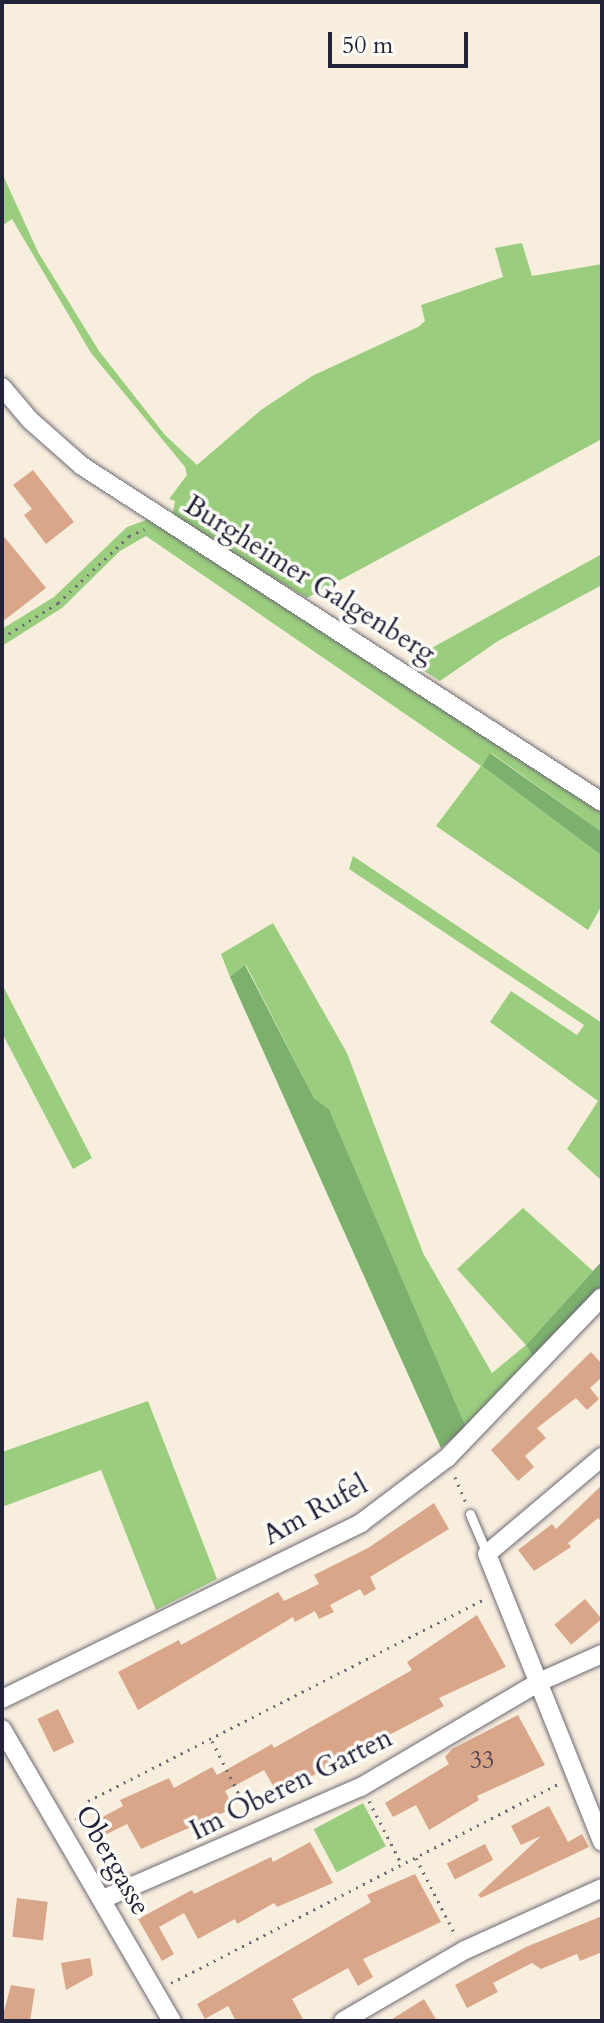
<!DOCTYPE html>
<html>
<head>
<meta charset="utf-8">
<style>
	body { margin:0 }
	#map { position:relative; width:604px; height:2023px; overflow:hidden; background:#f8eede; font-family:Cardo,serif }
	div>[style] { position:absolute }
	.green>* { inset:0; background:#9ace7e; transform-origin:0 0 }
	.forest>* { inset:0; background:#7bb16d }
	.building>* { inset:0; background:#daa68a; transform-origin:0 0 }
	.path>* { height:3px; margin-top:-1.5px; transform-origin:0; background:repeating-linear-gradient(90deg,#6d6974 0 2px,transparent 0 8px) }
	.roads { filter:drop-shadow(0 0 2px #6d6974) drop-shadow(0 0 2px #6d6974) }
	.service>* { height:9px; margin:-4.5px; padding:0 4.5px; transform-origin:4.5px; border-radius:4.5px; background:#fff }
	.minor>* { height:18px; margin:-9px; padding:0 9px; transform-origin:9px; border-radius:9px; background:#fff }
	span { translate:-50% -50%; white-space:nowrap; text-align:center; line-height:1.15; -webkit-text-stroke:7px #fdfcf7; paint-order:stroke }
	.number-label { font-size:24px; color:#50434f }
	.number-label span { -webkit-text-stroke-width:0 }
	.street-label { font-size:28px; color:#22223b }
	.frame { position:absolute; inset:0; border:4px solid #22223b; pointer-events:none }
	.scale { position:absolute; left:328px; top:32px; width:140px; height:36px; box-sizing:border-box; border:4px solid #22223b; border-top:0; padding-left:10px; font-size:24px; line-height:28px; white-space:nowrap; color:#22223b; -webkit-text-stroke:6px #fdfcf7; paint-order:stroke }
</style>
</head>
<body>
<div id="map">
	<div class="green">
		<i style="clip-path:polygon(2px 173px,38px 252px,99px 351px,165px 435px,197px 465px,261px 410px,312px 376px,418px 327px,425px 321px,421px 305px,503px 277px,495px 248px,522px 243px,532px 276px,602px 264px,602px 439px,307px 598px,172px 517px,175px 501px,169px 499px,187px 475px,185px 467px,91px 353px,12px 219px,2px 226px)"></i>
		<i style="clip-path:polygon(149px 519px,602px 813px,602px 832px,491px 753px,482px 766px,602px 856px,602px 905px,588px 930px,436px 826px,481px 766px,146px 536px,120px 551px,62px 608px,2px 646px,2px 629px,54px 597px,127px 527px)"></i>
		<i style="clip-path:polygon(602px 554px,602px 585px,498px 641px,440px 681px,408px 661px)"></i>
		<i style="clip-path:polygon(353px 856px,602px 1023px,602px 1181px,567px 1149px,598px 1101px,490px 1022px,511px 991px,577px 1035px,584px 1025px,349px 869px)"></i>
		<i style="clip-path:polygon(273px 923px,347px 1053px,423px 1253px,492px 1373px,526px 1345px,457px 1269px,523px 1208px,593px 1271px,526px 1345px,536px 1362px,466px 1427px,329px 1109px,314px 1098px,246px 965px,230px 977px,221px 954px)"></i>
		<i style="clip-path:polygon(2px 984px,92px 1158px,73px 1169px,2px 1033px)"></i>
		<i style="clip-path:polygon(148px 1401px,217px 1579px,156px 1610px,101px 1470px,2px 1507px,2px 1452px)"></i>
		<i style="left:363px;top:1803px;width:49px;height:56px;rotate:62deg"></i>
	</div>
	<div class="forest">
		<i style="clip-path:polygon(490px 753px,602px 832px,602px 856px,482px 766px)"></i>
		<i style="clip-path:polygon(245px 965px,314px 1098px,329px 1109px,466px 1427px,441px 1448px,230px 977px)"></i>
		<i style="clip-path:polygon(602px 1261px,602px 1289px,536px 1362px,526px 1345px)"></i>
	</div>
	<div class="building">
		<i style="clip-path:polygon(33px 470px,74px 522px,46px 544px,24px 515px,32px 509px,13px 485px)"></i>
		<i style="clip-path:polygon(2px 534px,46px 588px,2px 622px)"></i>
		<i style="clip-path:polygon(591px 1352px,602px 1364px,602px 1377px,590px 1388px,599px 1399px,587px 1410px,576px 1398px,537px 1428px,546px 1438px,525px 1456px,534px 1467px,518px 1481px,491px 1450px)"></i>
		<i style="clip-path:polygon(602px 1485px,602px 1523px,598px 1518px,568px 1543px,571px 1547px,534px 1571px,518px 1550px,552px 1524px,556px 1529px)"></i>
		<i style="clip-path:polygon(434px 1503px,449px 1529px,370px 1577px,376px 1589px,364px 1596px,360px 1589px,330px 1605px,334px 1612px,319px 1619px,315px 1611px,295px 1622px,293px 1617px,138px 1710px,118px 1672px,179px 1640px,181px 1645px,278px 1592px,284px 1601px,319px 1584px,314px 1575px,368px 1548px)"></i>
		<i style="left:585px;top:1599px;width:26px;height:40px;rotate:50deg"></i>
		<i style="clip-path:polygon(477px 1615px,506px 1667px,439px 1698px,444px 1706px,278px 1794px,264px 1770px,225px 1791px,234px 1808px,141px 1849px,127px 1824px,105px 1835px,97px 1820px,123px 1806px,120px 1800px,169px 1778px,174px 1788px,212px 1767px,217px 1775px,272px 1744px,274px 1748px,412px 1670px,407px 1662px)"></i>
		<i style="left:58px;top:1709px;width:37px;height:23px;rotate:64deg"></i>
		<i style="clip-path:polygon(518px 1715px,545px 1765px,477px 1796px,479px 1800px,429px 1830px,416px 1805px,393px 1817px,385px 1803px,449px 1764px,445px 1757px,452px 1749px)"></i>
		<i style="clip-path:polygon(549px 1806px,568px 1842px,582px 1834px,589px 1847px,481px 1898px,478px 1895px,541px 1836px,521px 1845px,511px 1826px)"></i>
		<i style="clip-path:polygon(310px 1842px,333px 1883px,277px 1907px,274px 1903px,237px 1924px,235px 1919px,198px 1939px,184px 1913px,159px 1927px,174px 1954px,162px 1961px,138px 1919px,192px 1890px,194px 1894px,271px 1857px,273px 1862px)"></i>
		<i style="left:485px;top:1844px;width:18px;height:43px;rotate:63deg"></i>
		<i style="clip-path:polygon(415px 1874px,441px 1922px,363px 1959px,373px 1977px,358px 1986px,348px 1968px,292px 1999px,304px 2021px,236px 2021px,228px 2006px,205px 2019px,197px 2004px,371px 1902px,367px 1895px)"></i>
		<i style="left:17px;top:1898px;width:31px;height:39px;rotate:7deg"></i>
		<i style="clip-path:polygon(602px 1916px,602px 1952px,580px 1961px,577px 1954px,541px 1969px,532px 1963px,493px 1983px,498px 1992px,467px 2008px,455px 1985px,526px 1947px)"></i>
		<i style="clip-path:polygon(90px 1958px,93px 1975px,66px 1990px,61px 1963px)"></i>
		<i style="clip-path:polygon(11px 1985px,35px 1989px,30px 2021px,2px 2019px)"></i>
		<i style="clip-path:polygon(424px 1999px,437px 2021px,389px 2021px)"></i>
	</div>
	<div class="path">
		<i style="left:2px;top:638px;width:66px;rotate:-32deg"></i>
		<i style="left:58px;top:603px;width:98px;rotate:-43.3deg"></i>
		<i style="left:129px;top:536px;width:17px;rotate:-24deg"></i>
		<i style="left:455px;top:1477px;width:28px;rotate:67deg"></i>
		<i style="left:212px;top:1741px;width:84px;rotate:63.1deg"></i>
		<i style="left:369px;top:1801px;width:72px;rotate:62.7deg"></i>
		<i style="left:76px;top:1820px;width:22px;rotate:-58deg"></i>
		<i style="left:88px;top:1801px;width:445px;rotate:-27deg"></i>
		<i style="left:416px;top:1858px;width:88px;rotate:62.9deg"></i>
		<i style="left:171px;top:1983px;width:436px;rotate:-27.2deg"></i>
	</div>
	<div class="roads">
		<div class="service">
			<i style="left:470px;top:1514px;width:43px;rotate:67deg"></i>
		</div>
		<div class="minor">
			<i style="left:2px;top:387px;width:43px;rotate:49.7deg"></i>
			<i style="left:30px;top:420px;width:69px;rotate:41.5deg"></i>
			<i style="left:82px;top:466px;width:619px;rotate:32.87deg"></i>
			<i style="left:602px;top:1457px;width:150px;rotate:139.9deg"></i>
			<i style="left:487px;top:1554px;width:310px;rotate:68.2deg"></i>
			<i style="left:2px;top:1699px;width:400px;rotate:-26.1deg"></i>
			<i style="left:361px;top:1523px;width:108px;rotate:-37.1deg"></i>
			<i style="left:447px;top:1458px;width:223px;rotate:-46.1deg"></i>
			<i style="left:2px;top:1729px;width:338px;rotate:59.8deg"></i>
			<i style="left:103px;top:1899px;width:281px;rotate:-23.5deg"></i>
			<i style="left:361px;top:1787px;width:207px;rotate:-30.5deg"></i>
			<i style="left:539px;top:1682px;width:69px;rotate:-24deg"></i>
			<i style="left:343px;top:2021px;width:141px;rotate:-30.2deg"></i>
			<i style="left:465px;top:1950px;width:150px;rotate:-24.3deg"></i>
		</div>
	</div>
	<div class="number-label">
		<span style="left:482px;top:1761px">33</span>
	</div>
	<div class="street-label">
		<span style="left:310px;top:579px;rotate:32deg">Burgheimer Galgenberg</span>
		<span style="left:315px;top:1510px;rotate:-29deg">Am Rufel</span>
		<span style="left:291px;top:1784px;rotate:-26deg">Im Oberen Garten</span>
		<span style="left:113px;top:1860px;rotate:60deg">Obergasse</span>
	</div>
	<div class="frame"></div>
	<div class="scale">50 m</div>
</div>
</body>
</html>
